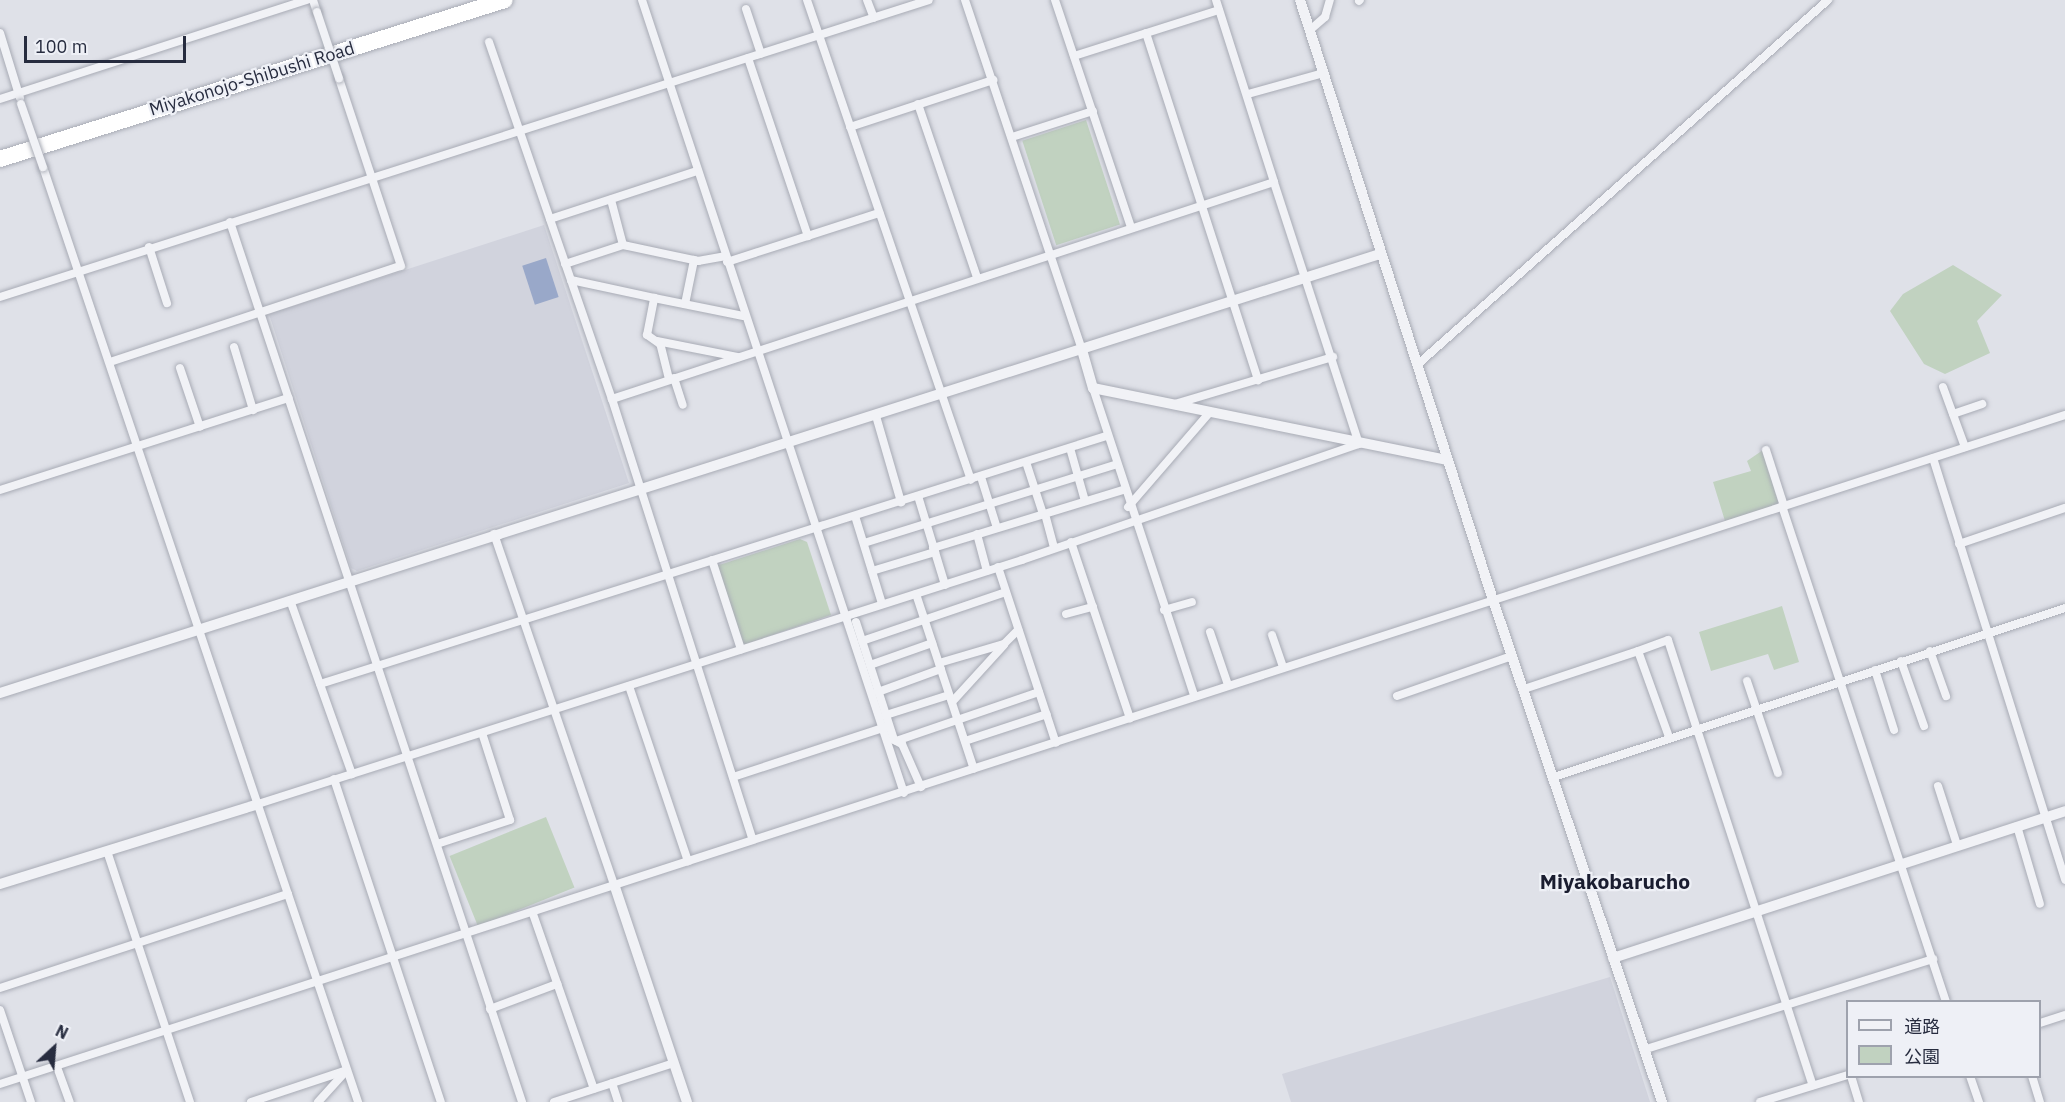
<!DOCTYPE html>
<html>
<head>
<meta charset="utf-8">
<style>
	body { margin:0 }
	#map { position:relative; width:2065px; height:1102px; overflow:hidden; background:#dfe1e8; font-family:"IBM Plex Sans","Noto Sans JP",sans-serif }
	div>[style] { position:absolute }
	.built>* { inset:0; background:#d1d3dd }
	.green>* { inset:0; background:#c1d2c0; transform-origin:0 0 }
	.water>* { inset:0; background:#99a8c9; transform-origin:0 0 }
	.roads { filter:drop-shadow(0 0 2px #a8abb5) drop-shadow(0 0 2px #a8abb5) }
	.minor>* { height:8px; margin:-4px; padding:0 4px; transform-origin:4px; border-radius:4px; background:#f1f2f6 }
	.tertiary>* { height:10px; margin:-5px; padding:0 5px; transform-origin:5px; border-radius:5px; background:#f1f2f6 }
	.motorway>* { height:16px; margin:-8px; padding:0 8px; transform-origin:8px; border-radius:8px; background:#fff }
	.bridges { filter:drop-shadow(0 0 2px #a8abb5) drop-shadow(0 0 2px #a8abb5) }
	.minor-bridge>* { height:8px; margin:-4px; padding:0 4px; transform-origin:4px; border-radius:4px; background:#f1f2f6 }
	span { translate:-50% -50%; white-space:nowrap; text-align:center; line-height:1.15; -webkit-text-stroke:4.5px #eef0f6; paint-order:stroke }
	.street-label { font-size:18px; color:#272c3f }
	.quarter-label { font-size:21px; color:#1a1d30; font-weight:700 }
	.legend { position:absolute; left:1846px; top:1000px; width:195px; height:78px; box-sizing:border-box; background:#eef0f6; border:2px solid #9ea2ad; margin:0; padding:8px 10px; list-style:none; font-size:18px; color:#272c3f }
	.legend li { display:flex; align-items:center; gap:12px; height:30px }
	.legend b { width:30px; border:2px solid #9ea2ad }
	.north { position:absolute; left:24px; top:1018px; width:60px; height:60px; -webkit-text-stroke:4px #eef0f6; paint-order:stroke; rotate:26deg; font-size:16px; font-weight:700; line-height:24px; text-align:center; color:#272c3f }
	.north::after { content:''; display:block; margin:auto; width:21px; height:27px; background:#272c3f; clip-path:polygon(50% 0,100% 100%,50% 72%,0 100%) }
	.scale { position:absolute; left:24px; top:36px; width:162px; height:27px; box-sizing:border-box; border:3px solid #272c3f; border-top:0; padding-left:8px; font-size:18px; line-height:21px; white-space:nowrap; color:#272c3f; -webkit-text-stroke:4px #eef0f6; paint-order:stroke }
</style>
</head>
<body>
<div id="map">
	<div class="built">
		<i style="clip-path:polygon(544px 225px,629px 483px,357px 571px,351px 568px,269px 314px)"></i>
		<i style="clip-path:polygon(1610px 977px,1650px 1102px,1291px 1102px,1282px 1074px)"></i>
	</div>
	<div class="green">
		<i style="left:1086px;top:120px;width:110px;height:67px;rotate:72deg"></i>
		<i style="clip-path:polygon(1953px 265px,2002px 295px,1977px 321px,1990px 353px,1945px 374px,1924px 364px,1890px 311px,1903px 294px)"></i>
		<i style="clip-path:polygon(1763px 450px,1779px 505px,1725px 521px,1713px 482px,1751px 471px,1747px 461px)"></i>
		<i style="clip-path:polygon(800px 539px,807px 542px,831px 615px,743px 645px,716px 566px)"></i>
		<i style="clip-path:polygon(1782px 606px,1799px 662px,1774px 670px,1768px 654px,1711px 671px,1699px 632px)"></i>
		<i style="left:546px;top:817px;width:76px;height:104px;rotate:68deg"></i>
	</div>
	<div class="water">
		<i style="left:546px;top:258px;width:41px;height:25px;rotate:72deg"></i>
	</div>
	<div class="roads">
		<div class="minor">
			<i style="left:313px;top:0;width:13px;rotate:72deg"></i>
			<i style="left:642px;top:0;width:835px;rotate:71.72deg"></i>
			<i style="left:807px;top:0;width:507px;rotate:71.14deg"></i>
			<i style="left:867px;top:0;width:19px;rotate:69deg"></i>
			<i style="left:965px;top:0;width:369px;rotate:71.5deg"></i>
			<i style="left:1055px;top:0;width:239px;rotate:71.5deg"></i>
			<i style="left:1216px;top:0;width:191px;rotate:72.3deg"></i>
			<i style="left:1359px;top:1px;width:1px;rotate:-45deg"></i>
			<i style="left:746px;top:9px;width:47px;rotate:71.6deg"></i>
			<i style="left:1310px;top:30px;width:20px;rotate:-41deg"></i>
			<i style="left:1325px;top:17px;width:18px;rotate:-74deg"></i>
			<i style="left:0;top:33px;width:68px;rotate:72.9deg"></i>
			<i style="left:1146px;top:33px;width:365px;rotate:72.1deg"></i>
			<i style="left:489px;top:42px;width:378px;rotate:71deg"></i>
			<i style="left:612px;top:399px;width:462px;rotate:72.3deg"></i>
			<i style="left:1074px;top:56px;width:152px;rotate:-17.6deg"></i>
			<i style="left:748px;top:58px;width:188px;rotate:71.4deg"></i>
			<i style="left:1248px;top:94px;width:78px;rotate:-15.6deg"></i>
			<i style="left:0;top:99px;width:323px;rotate:-17.9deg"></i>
			<i style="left:918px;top:104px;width:183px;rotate:71.2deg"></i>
			<i style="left:850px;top:127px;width:151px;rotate:-18.2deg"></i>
			<i style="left:1012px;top:137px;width:85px;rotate:-17.8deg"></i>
			<i style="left:43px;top:167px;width:987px;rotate:71.38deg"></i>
			<i style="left:550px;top:219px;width:155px;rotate:-18.1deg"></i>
			<i style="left:230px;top:222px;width:927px;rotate:71.64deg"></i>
			<i style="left:623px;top:245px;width:77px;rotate:12deg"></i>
			<i style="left:698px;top:261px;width:27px;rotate:-10deg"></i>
			<i style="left:149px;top:247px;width:59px;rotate:72.2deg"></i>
			<i style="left:727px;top:262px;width:160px;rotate:-17.9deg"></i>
			<i style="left:565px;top:264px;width:61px;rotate:-18.1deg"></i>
			<i style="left:623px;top:245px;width:47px;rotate:-104.9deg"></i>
			<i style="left:571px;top:280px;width:85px;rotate:12.2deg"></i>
			<i style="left:0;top:297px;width:975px;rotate:-17.73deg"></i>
			<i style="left:685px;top:304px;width:45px;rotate:-78.4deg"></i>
			<i style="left:657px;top:341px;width:83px;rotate:11.2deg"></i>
			<i style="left:234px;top:347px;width:66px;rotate:73.2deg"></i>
			<i style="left:110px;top:362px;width:306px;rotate:-18.3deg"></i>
			<i style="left:401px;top:266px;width:198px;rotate:-108.3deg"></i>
			<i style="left:1417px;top:365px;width:550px;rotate:-41.61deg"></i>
			<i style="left:180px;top:368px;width:62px;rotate:71.3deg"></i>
			<i style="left:674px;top:378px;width:28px;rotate:72deg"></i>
			<i style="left:669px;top:379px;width:36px;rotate:-104deg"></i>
			<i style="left:660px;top:344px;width:16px;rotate:-145deg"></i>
			<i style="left:647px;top:335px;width:38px;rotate:-79deg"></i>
			<i style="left:654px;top:298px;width:91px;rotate:11.4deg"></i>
			<i style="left:1943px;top:387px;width:64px;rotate:69.9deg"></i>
			<i style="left:1093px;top:388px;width:323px;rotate:71.8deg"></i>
			<i style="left:1175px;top:404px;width:165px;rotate:-16.6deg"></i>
			<i style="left:1953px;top:414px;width:31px;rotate:-19deg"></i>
			<i style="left:876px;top:416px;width:90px;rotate:73.8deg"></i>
			<i style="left:1070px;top:448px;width:55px;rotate:74.2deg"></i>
			<i style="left:1766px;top:450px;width:59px;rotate:72.2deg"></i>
			<i style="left:1933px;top:458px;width:442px;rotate:72.6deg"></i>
			<i style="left:1026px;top:462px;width:55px;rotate:71.9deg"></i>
			<i style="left:981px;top:477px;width:53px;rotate:72.6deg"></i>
			<i style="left:0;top:490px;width:303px;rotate:-17.7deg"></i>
			<i style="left:918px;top:496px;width:93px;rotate:73.1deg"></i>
			<i style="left:1782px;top:506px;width:522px;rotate:71.7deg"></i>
			<i style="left:1128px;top:507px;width:125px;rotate:-49.2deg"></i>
			<i style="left:1045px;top:514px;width:35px;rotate:75deg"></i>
			<i style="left:855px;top:516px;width:92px;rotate:72.9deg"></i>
			<i style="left:494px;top:534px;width:373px;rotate:71.1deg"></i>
			<i style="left:977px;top:534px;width:38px;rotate:75deg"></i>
			<i style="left:1071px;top:542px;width:186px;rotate:71.5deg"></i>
			<i style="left:864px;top:543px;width:263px;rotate:-17.3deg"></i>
			<i style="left:1959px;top:544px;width:112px;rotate:-18.8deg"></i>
			<i style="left:933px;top:548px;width:199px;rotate:-17deg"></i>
			<i style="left:712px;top:560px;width:94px;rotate:72deg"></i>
			<i style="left:998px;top:567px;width:185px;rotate:71.8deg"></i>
			<i style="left:872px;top:571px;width:66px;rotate:-16.8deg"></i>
			<i style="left:916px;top:594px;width:184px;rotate:71.7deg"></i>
			<i style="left:290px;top:600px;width:185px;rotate:70.4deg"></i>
			<i style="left:1164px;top:610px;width:29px;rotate:-16deg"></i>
			<i style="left:1066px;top:614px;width:28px;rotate:-15deg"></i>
			<i style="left:856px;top:622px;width:124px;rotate:72.1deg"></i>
			<i style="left:894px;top:740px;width:9px;rotate:27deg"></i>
			<i style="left:902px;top:744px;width:47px;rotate:66.2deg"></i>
			<i style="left:1210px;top:632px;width:56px;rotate:71.2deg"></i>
			<i style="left:1272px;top:635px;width:34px;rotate:71deg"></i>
			<i style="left:862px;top:641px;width:152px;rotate:-18.8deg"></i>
			<i style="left:1930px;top:651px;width:48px;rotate:70.4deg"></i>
			<i style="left:1901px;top:661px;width:69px;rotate:70.5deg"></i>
			<i style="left:939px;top:663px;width:68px;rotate:-16.3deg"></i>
			<i style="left:1004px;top:644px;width:20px;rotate:-45deg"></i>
			<i style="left:870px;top:665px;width:66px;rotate:-19.5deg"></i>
			<i style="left:1875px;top:670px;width:63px;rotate:72.4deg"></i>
			<i style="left:1747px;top:681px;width:97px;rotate:71.4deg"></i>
			<i style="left:320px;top:684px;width:824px;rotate:-17.51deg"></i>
			<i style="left:629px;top:686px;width:185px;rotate:71.4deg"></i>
			<i style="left:1524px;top:689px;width:120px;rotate:-18.4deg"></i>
			<i style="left:878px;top:692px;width:67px;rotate:-20.1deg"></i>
			<i style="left:1397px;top:696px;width:122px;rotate:-19.2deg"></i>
			<i style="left:952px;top:702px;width:77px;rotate:-47.6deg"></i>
			<i style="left:886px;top:715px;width:66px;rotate:-17.6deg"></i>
			<i style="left:1669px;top:737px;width:91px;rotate:-109.8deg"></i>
			<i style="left:1638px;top:651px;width:32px;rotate:-20deg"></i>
			<i style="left:1668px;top:640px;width:468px;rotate:72deg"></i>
			<i style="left:896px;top:741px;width:151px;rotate:-18.9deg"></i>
			<i style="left:965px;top:741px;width:86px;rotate:-18.2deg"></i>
			<i style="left:733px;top:777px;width:158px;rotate:-18.1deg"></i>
			<i style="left:1554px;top:777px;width:538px;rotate:-18.3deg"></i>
			<i style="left:334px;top:779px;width:340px;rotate:71.7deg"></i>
			<i style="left:1938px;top:786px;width:62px;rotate:72.1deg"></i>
			<i style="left:258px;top:804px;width:802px;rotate:-17.71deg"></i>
			<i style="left:1022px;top:560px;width:356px;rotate:-19deg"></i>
			<i style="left:1359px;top:444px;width:275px;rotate:-108deg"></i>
			<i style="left:1274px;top:182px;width:697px;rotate:161.85deg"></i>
			<i style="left:2017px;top:826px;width:81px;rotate:73.6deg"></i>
			<i style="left:437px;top:844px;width:77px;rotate:-18.2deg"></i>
			<i style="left:510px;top:820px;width:91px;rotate:-107.8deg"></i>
			<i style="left:107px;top:851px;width:264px;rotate:71.7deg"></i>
			<i style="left:533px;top:914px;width:185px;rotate:70.8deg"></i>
			<i style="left:0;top:988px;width:303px;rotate:-18.1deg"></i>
			<i style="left:490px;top:1009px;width:72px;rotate:-20.5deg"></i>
			<i style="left:0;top:1010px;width:97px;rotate:71.4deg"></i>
			<i style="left:2040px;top:1023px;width:26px;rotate:-18deg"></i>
			<i style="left:1646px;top:1049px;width:301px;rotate:-17.4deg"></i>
			<i style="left:57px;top:1067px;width:37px;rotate:70deg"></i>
			<i style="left:1851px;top:1076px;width:27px;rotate:73deg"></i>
			<i style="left:1970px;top:1076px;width:28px;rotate:71deg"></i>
			<i style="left:2032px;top:1076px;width:27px;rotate:73deg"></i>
			<i style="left:612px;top:1083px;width:20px;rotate:72deg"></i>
			<i style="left:0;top:1084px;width:2171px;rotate:-17.95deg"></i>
			<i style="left:251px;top:1102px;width:101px;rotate:-18.4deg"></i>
			<i style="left:318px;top:1102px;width:43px;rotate:-47.8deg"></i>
			<i style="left:554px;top:1102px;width:126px;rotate:-18deg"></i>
			<i style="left:1760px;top:1102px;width:92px;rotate:-17.1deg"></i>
		</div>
		<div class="tertiary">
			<i style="left:1300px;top:0;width:633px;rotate:72.17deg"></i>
			<i style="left:1494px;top:603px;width:527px;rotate:71.39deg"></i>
			<i style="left:1082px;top:350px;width:40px;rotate:74deg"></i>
			<i style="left:1093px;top:388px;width:362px;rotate:11.5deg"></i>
			<i style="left:0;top:693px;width:1448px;rotate:-17.65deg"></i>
			<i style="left:0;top:884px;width:270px;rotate:-17.2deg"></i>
			<i style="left:615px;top:887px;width:227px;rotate:71.5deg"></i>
			<i style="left:1613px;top:958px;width:475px;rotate:-18deg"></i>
		</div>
		<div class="motorway">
			<i style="left:0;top:159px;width:529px;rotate:-17.48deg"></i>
		</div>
	</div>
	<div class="bridges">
		<div class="minor-bridge">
			<i style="left:317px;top:12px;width:70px;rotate:71.6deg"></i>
			<i style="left:21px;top:104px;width:67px;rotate:70.8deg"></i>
		</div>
	</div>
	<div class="street-label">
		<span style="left:252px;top:79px;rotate:-17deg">Miyakonojo-Shibushi Road</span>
	</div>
	<div class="quarter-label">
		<span style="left:1615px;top:881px">Miyakobarucho</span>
	</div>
	<ul class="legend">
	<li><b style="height:8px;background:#f1f2f6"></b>道路</li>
	<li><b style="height:16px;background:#c1d2c0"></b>公園</li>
	</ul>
	<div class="north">N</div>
	<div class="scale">100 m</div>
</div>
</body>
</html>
